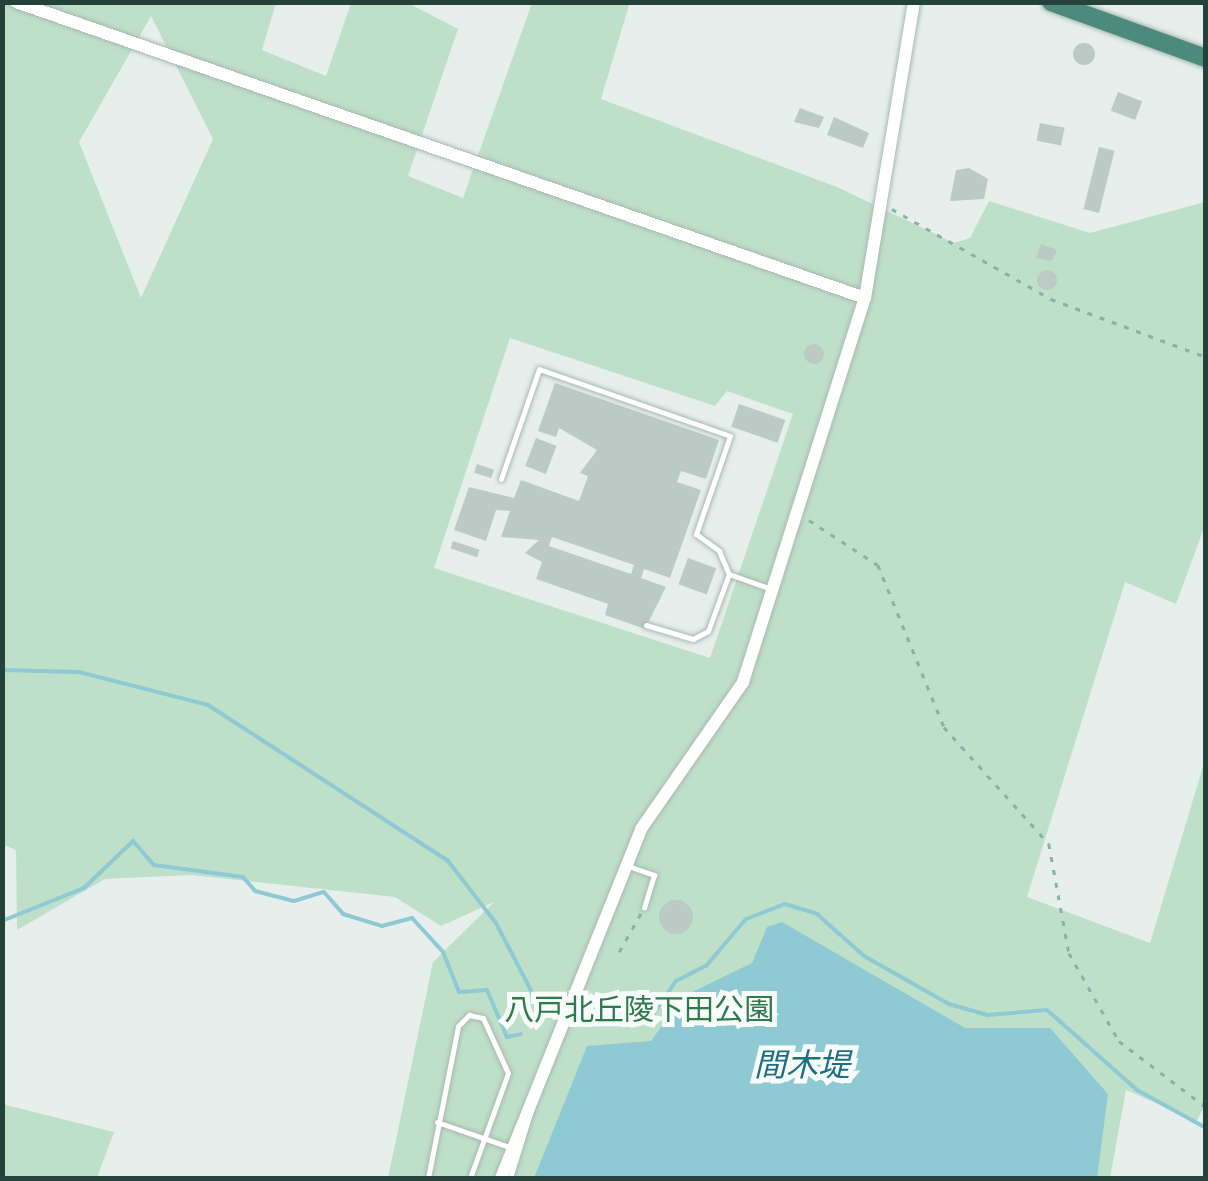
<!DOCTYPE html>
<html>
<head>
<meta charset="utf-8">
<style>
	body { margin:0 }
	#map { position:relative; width:1208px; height:1181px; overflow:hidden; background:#e6efeb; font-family:Montserrat,"Noto Sans JP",sans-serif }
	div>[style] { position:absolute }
	.green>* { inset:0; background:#bfe0c8 }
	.water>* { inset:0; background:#8ec9d4 }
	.stream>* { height:4px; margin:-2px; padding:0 2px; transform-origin:2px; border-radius:2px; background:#8ec9d4 }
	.building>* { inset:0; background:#bbcac4; transform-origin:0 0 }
	.round { border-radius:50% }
	.path>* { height:2.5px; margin-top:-1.25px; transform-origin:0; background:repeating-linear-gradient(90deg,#86b3a5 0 5px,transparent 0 13px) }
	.roads { filter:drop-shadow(0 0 2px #a8b8b2) drop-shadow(0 0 2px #a8b8b2) }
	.service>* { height:5px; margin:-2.5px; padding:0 2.5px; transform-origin:2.5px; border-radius:2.5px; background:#fff }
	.tertiary>* { height:12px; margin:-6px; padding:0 6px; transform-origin:6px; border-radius:6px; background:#fff }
	.trunk>* { height:18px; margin:-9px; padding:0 9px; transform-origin:9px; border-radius:9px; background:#4c8a7c }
	span { translate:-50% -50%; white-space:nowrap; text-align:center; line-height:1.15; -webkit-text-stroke:10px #f7fbf9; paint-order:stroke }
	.park-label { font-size:30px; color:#2d7a4b }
	.water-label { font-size:32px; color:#1c6f80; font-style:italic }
	.frame { position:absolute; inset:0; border:5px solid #24423a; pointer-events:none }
</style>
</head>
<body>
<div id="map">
	<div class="green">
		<i style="clip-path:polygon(evenodd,630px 2px,601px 99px,837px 187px,954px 243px,970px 238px,989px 201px,1090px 233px,1205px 202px,1205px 525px,1176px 604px,1125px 582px,1027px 897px,1150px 943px,1205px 760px,1206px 1102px,1197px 1121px,1126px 1090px,1110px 1178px,388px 1178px,433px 962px,494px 902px,441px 926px,395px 897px,191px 875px,105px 879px,17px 930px,16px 850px,2px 844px,2px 3px,276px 3px,262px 50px,326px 76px,351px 3px,408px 3px,458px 29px,408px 176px,463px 198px,532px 3px,630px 2px,151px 16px,213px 139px,141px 298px,79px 142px,151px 16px,630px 2px,510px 338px,715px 406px,727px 391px,793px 414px,710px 658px,434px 568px,510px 338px)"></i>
		<i style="clip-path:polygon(2px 1104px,114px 1132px,97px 1178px,3px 1178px)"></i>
	</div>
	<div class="water">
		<i style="clip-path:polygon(782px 922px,965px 1028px,1050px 1028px,1108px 1094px,1097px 1178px,534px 1178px,587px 1046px,651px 1041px,682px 997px,752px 963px,767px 927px)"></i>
	</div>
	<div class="stream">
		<i style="left:2px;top:670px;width:77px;rotate:1.5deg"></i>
		<i style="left:79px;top:672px;width:133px;rotate:14.3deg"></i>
		<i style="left:208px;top:705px;width:286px;rotate:33deg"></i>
		<i style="left:448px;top:861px;width:78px;rotate:52.3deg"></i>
		<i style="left:496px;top:923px;width:89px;rotate:62.6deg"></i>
		<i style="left:2px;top:921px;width:88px;rotate:-21.9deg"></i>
		<i style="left:84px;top:888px;width:68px;rotate:-43.8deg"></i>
		<i style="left:133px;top:841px;width:32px;rotate:49deg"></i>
		<i style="left:154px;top:865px;width:90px;rotate:7.7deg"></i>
		<i style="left:243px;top:877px;width:18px;rotate:49deg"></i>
		<i style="left:255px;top:891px;width:40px;rotate:14.4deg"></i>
		<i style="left:294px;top:901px;width:31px;rotate:-17deg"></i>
		<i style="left:324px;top:892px;width:29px;rotate:49deg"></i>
		<i style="left:343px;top:914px;width:41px;rotate:17.1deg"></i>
		<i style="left:382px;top:926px;width:31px;rotate:-15deg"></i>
		<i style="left:412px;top:918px;width:46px;rotate:47.6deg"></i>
		<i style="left:443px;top:952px;width:43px;rotate:68.2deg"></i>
		<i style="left:459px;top:992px;width:28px;rotate:-4deg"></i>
		<i style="left:487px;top:990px;width:51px;rotate:66.9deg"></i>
		<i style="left:507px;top:1037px;width:14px;rotate:-12deg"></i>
		<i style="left:599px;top:1023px;width:49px;rotate:-1.2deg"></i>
		<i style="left:648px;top:1022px;width:50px;rotate:-55.7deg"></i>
		<i style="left:676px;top:981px;width:34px;rotate:-27deg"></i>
		<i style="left:706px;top:966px;width:62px;rotate:-49.6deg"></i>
		<i style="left:746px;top:919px;width:42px;rotate:-21deg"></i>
		<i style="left:785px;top:904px;width:34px;rotate:17deg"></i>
		<i style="left:817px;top:914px;width:63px;rotate:41.8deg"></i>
		<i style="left:864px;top:956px;width:98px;rotate:29.5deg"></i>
		<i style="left:949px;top:1004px;width:40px;rotate:16deg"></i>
		<i style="left:987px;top:1015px;width:60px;rotate:-4.8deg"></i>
		<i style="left:1047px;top:1010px;width:120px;rotate:41.6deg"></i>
		<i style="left:1137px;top:1090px;width:79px;rotate:28.8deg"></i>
	</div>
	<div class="building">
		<i class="round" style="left:1073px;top:43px;width:22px;height:22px"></i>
		<i style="left:1118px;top:92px;width:26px;height:20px;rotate:21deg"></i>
		<i style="clip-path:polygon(800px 108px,824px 117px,819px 128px,794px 122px)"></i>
		<i style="clip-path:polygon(834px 117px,869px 133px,863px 148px,827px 135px)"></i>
		<i style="left:1040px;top:123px;width:25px;height:18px;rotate:11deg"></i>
		<i style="left:1099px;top:147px;width:16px;height:64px;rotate:14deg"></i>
		<i style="clip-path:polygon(969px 168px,988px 179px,984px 199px,950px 201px,956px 170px)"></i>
		<i style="clip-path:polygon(1041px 244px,1057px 250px,1052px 261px,1036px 258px)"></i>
		<i class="round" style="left:1037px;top:270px;width:20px;height:20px"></i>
		<i class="round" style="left:804px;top:344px;width:20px;height:20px"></i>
		<i style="clip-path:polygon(evenodd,555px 383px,719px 440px,706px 479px,681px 471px,677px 482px,701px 490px,670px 578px,644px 569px,641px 578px,666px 587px,645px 629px,605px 615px,608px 604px,536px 579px,542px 562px,525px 553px,539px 540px,501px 537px,510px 511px,496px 510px,486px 541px,454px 530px,469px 487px,514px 498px,521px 480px,579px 501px,588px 476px,580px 473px,597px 450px,559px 428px,556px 437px,538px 431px,555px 383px,552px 537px,634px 565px,631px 574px,549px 546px,552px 537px)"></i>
		<i style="left:739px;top:404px;width:49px;height:24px;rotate:19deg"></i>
		<i style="left:536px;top:438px;width:22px;height:30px;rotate:21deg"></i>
		<i style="left:477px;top:464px;width:18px;height:9px;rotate:19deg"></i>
		<i style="left:453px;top:541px;width:28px;height:8px;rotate:18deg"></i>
		<i style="left:688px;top:558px;width:30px;height:28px;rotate:20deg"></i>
		<i class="round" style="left:659px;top:900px;width:34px;height:34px"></i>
	</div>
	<div class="path">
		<i style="left:892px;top:209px;width:183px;rotate:29.5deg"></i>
		<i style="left:1051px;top:299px;width:165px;rotate:20.5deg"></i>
		<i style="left:809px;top:520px;width:82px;rotate:33.1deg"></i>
		<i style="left:878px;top:565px;width:175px;rotate:67.8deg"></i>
		<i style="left:944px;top:727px;width:157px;rotate:48.1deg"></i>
		<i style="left:1049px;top:844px;width:111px;rotate:79.6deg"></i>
		<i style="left:1069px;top:953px;width:101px;rotate:60.4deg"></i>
		<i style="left:1119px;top:1041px;width:109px;rotate:37.2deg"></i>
		<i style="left:619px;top:952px;width:45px;rotate:-60.6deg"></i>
	</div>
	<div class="roads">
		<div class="service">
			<i style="left:501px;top:479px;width:116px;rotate:-70.9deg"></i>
			<i style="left:539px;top:369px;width:202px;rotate:19.3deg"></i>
			<i style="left:730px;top:436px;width:104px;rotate:109.1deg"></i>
			<i style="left:696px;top:534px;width:29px;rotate:36deg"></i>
			<i style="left:719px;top:551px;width:25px;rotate:67deg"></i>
			<i style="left:646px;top:625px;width:49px;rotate:16.6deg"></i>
			<i style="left:693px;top:639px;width:17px;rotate:-28deg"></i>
			<i style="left:708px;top:631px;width:61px;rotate:-69.8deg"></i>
			<i style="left:729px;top:574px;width:45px;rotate:19.7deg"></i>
			<i style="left:628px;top:866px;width:28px;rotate:19deg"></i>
			<i style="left:654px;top:875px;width:34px;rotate:107deg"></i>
			<i style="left:437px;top:1122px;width:76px;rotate:19.1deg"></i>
			<i style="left:428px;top:1178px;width:155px;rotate:-78.8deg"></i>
			<i style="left:458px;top:1026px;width:16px;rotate:-45deg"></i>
			<i style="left:469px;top:1015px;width:14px;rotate:12deg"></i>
			<i style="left:483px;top:1018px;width:60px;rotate:65.6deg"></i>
			<i style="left:508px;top:1073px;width:112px;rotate:109.9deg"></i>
			<i style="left:510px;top:1178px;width:91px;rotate:-72.8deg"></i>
		</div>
		<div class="tertiary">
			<i style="left:16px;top:2px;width:899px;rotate:19.22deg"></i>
			<i style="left:501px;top:1178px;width:376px;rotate:-68.1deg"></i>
			<i style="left:641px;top:829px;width:179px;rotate:-55.2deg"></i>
			<i style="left:743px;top:682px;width:403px;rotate:-72.4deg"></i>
			<i style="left:865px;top:298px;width:300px;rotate:-80.6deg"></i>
		</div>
		<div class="trunk">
			<i style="left:1051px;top:2px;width:165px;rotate:19.9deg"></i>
		</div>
	</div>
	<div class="park-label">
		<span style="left:639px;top:1010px">八戸北丘陵下田公園</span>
	</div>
	<div class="water-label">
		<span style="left:802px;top:1065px">間木堤</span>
	</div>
	<div class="frame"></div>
</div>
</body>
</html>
